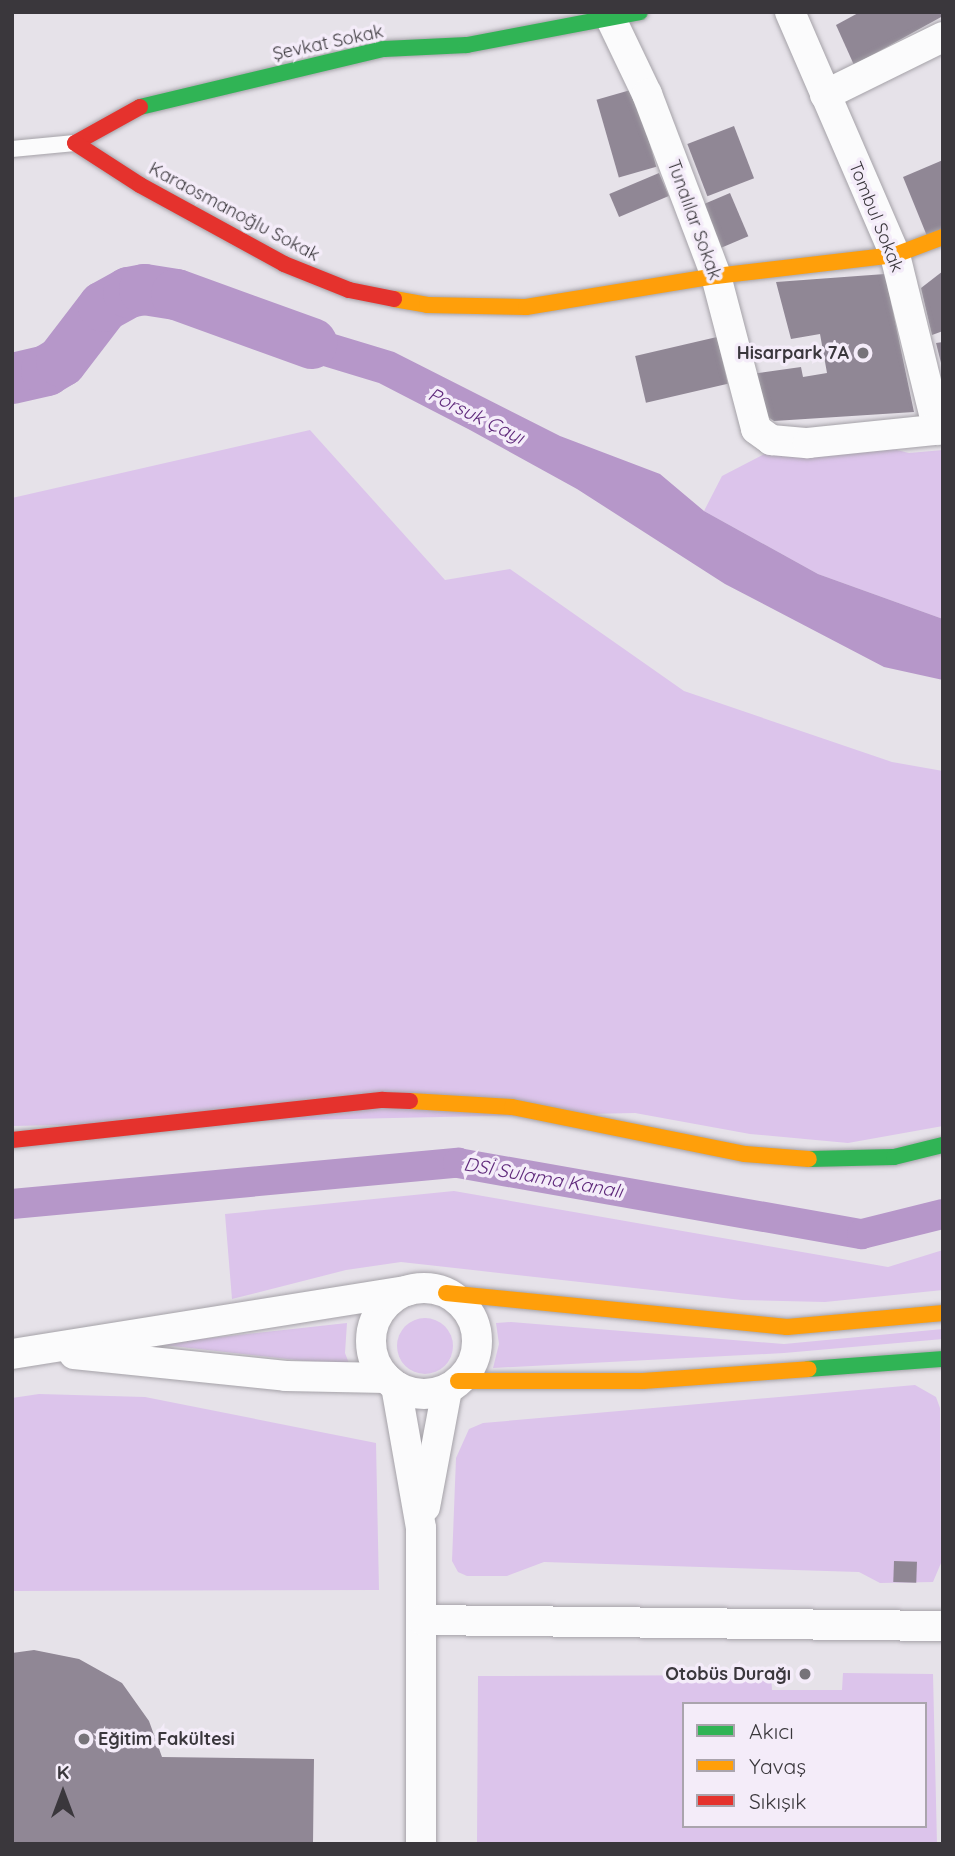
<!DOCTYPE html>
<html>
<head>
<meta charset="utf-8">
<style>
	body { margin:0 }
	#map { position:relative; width:955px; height:1856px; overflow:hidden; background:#e6e2e9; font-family:Quicksand,sans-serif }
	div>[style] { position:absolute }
	.green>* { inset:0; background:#dcc4eb }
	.round { border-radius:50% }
	.water>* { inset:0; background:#b697c9 }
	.canal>* { height:30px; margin:-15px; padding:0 15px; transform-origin:15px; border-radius:15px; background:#b697c9 }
	.river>* { height:51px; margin:-25.5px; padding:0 25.5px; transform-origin:25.5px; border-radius:25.5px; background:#b697c9 }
	.building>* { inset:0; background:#908795; transform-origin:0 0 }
	.roads { filter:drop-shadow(0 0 2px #a5a2a8) drop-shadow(0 0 2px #a5a2a8) }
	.lane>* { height:16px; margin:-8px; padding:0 8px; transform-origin:8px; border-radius:8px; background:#fbfbfc }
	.street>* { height:30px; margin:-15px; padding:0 15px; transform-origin:15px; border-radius:15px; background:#fbfbfc }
	.street>.ring { margin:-15px; padding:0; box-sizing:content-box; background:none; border:30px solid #fbfbfc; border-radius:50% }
	.fast>* { height:16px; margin:-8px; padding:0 8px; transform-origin:8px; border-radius:8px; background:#30b455 }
	.slow>* { height:16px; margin:-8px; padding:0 8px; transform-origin:8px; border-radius:8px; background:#ff9f0a }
	.jam>* { height:16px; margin:-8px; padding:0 8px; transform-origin:8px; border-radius:8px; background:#e5322d }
	.dots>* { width:19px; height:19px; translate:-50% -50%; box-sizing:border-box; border:4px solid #f4ecf9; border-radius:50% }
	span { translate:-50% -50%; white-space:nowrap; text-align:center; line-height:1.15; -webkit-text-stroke:7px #f4ecf9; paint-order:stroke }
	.street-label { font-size:18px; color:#3a373c }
	.poi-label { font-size:18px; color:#3a373c; font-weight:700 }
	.right { translate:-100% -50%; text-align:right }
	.left { translate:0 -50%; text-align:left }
	.water-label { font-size:19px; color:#5f297b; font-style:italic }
	.frame { position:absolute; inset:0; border:14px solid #3a373c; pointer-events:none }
	.legend { position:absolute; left:682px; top:1702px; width:245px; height:126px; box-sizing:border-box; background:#f4ecf9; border:2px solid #aaa4ad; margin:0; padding:9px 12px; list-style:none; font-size:21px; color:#3a373c }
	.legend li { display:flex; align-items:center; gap:14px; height:35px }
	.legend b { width:35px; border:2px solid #aaa4ad }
	.north { position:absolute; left:28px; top:1758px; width:70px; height:70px; -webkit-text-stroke:5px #f4ecf9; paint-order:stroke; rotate:0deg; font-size:19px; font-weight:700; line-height:28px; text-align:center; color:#3a373c }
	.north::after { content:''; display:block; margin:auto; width:24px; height:32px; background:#3a373c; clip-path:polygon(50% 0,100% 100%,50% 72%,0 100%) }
</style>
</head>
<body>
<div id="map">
	<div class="green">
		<i style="clip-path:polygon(310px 430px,445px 580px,510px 569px,684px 691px,892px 762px,943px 771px,943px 1126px,848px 1143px,750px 1134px,635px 1113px,12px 1126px,12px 498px)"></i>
		<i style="clip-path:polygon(889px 448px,909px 453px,943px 450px,943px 619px,818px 574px,704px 511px,722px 476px,770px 451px)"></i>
		<i style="clip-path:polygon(454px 1191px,888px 1267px,943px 1250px,943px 1290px,825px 1302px,742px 1300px,401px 1262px,346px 1270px,232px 1299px,225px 1214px)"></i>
		<i class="round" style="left:397px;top:1318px;width:56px;height:56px"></i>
		<i style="clip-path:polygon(511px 1322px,784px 1344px,943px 1329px,943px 1339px,784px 1353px,493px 1368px,499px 1344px,496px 1323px)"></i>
		<i style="clip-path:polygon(347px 1323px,345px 1353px,350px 1366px,155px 1344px)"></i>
		<i style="clip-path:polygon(915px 1385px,936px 1397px,940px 1408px,941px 1563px,933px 1582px,880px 1583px,859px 1572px,544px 1562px,507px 1576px,467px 1576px,458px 1572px,452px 1561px,456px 1458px,469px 1429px,483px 1423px)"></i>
		<i style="clip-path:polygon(39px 1394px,145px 1397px,376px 1443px,379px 1590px,12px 1591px,12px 1398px)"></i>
		<i style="clip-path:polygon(evenodd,843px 1673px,933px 1674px,937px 1844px,477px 1844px,478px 1676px,771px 1675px,772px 1690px,842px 1690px,843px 1673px,684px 1704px,925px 1704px,925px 1826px,684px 1826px,684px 1704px)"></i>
	</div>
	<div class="water">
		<i style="clip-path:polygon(214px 317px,295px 322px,394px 352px,560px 436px,660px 474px,704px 511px,818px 574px,943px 619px,943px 680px,884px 667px,725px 584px,577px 489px,470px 430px,379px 383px,214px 333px)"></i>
	</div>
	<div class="canal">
		<i style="left:12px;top:1204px;width:448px;rotate:-5.3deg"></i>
		<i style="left:458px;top:1163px;width:410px;rotate:10deg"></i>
		<i style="left:862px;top:1234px;width:83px;rotate:-13.9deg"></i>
	</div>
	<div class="river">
		<i style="left:12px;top:378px;width:35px;rotate:-13deg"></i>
		<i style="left:46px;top:370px;width:17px;rotate:-31deg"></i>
		<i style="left:61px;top:361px;width:69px;rotate:-52.6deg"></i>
		<i style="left:103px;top:306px;width:29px;rotate:-29deg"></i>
		<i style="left:128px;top:292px;width:16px;rotate:-11deg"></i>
		<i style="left:144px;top:289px;width:32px;rotate:9deg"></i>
		<i style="left:176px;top:294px;width:144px;rotate:19.9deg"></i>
	</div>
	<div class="building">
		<i style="clip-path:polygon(860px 12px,943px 12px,943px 16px,854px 65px,836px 25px)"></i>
		<i style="left:634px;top:89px;width:81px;height:39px;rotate:74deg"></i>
		<i style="left:734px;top:126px;width:56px;height:50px;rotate:69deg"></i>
		<i style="clip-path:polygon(943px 160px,943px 236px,929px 241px,903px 177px)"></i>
		<i style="left:659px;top:173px;width:25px;height:54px;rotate:67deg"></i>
		<i style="left:730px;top:193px;width:47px;height:32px;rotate:67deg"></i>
		<i style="clip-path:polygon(943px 271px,943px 331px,932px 335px,921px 288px)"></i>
		<i style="clip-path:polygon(885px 274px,914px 412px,774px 421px,750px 405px,745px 375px,801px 367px,803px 377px,827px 373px,820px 334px,791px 339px,776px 282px)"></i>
		<i style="left:717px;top:337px;width:48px;height:84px;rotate:77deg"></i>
		<i style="clip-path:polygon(943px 342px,943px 367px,942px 367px,936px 343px)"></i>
		<i style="left:894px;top:1561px;width:23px;height:21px;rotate:2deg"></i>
		<i style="clip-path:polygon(34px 1650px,79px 1659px,122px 1683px,149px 1721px,162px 1757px,314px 1759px,313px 1844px,12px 1844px,12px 1653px)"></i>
	</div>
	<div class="roads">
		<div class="lane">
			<i style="left:12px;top:149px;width:63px;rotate:-5.4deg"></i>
		</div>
		<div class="street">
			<i style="left:790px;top:12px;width:265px;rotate:66.6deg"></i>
			<i style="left:895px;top:255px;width:180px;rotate:76.2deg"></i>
			<i style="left:611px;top:19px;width:83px;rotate:64.4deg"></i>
			<i style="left:647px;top:94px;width:195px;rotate:69.2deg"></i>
			<i style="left:716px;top:276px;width:158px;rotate:75.3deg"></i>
			<i style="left:756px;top:429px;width:19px;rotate:36deg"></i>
			<i style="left:771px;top:440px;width:37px;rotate:5deg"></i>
			<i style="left:808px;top:443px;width:136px;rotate:-5.9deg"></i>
			<i style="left:825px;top:95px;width:131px;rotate:-26.2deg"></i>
			<i class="ring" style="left:371px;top:1288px;width:76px;height:76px"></i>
			<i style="left:12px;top:1354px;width:400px;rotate:-9.1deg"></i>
			<i style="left:74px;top:1354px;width:213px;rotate:5.9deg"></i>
			<i style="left:286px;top:1376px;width:100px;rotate:1.1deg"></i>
			<i style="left:396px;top:1386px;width:144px;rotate:80deg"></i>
			<i style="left:421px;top:1528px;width:316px;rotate:90deg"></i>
			<i style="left:425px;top:1507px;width:120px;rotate:-79.4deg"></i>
			<i style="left:422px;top:1620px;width:521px;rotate:0.66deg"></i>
		</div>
		<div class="fast">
			<i style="left:140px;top:107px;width:251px;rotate:-13.4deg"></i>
			<i style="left:384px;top:49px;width:83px;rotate:-2.8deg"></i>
			<i style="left:467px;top:45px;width:176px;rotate:-10.8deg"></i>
			<i style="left:809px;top:1159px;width:85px;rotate:-1.3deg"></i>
			<i style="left:894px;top:1157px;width:50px;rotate:-13.8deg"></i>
			<i style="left:809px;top:1369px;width:134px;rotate:-4.3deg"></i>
		</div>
		<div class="slow">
			<i style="left:394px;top:299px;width:34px;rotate:10deg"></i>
			<i style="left:427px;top:305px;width:99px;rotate:1.2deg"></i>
			<i style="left:526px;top:307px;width:193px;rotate:-9.3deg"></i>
			<i style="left:716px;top:276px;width:180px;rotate:-6.7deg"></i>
			<i style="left:895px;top:255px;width:51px;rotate:-20.6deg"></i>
			<i style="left:410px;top:1101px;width:102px;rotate:3.4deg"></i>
			<i style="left:512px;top:1107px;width:238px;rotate:11.4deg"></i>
			<i style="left:745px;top:1154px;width:64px;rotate:4.5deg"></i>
			<i style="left:446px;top:1293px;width:343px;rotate:5.7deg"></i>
			<i style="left:787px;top:1327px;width:157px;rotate:-5.1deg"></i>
			<i style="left:458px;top:1381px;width:185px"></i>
			<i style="left:643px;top:1381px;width:166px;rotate:-4.1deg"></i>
		</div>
		<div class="jam">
			<i style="left:140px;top:107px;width:74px;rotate:151deg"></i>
			<i style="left:75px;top:143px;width:77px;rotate:32.9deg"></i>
			<i style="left:140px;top:185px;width:164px;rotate:28.7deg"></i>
			<i style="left:284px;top:264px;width:70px;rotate:21.8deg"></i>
			<i style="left:349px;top:290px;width:46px;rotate:11.3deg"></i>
			<i style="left:12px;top:1140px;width:373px;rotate:-6.2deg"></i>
			<i style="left:383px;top:1100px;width:27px;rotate:2deg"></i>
		</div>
	</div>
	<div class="dots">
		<i style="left:863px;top:353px;background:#767379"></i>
		<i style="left:805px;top:1674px;background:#767379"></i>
		<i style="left:84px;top:1739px;background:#767379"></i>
	</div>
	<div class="street-label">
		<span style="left:328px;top:43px;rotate:-12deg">Şevkat Sokak</span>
		<span style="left:234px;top:212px;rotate:28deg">Karaosmanoğlu Sokak</span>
		<span style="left:876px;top:217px;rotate:68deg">Tombul Sokak</span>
		<span style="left:694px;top:220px;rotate:70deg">Tunalılar Sokak</span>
	</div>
	<div class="poi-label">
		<span class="right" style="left:849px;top:353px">Hisarpark 7A</span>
		<span class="right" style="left:791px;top:1674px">Otobüs Durağı</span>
		<span class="left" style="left:98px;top:1739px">Eğitim Fakültesi</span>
	</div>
	<div class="water-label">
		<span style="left:476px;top:416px;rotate:26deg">Porsuk Çayı</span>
		<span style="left:543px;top:1178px;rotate:10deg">DSİ Sulama Kanalı</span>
	</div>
	<div class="frame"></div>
	<ul class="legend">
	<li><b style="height:9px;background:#30b455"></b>Akıcı</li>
	<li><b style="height:9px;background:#ff9f0a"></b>Yavaş</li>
	<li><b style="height:9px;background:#e5322d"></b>Sıkışık</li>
	</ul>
	<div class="north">K</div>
</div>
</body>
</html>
